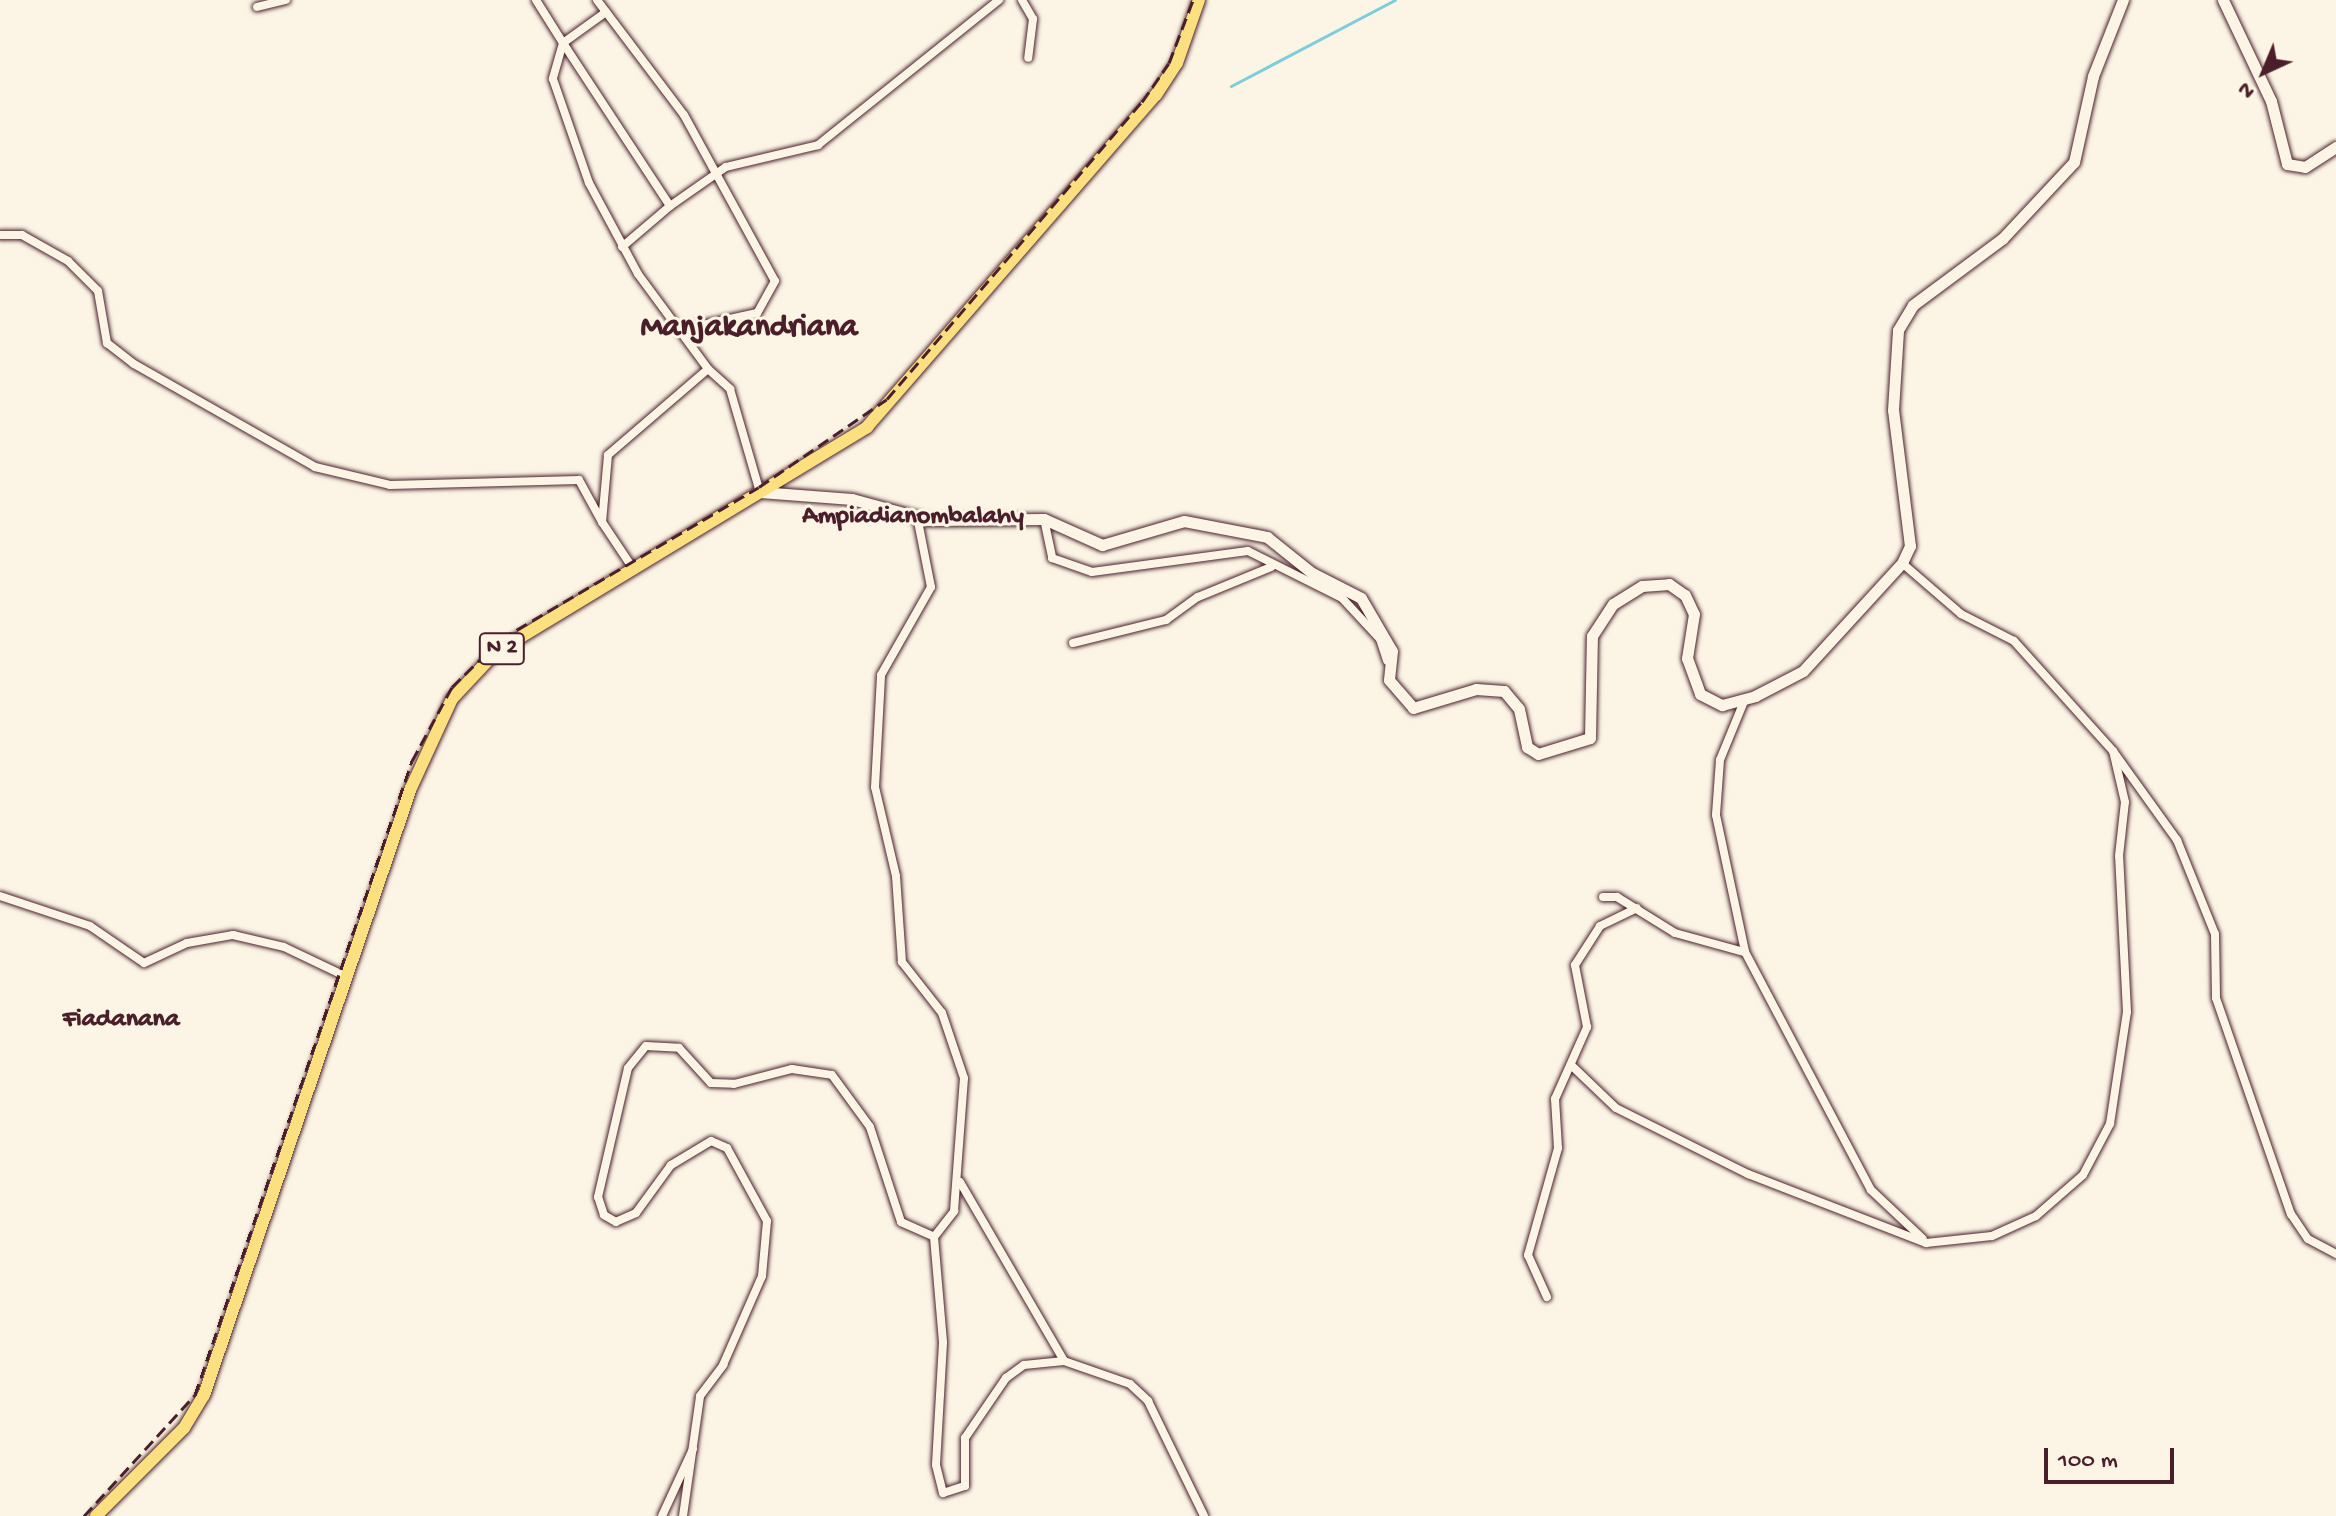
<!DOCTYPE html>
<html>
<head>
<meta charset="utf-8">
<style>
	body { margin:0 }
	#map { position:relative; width:2336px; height:1516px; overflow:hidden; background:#fcf5e5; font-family:"Gochi Hand",sans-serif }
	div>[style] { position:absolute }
	.stream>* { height:3px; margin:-1.5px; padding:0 1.5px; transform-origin:1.5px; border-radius:1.5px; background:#7fcddc }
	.roads { filter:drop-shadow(0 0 2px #4a1f2b) drop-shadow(0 0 2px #4a1f2b) }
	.street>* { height:8px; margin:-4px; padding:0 4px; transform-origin:4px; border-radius:4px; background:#fcf5e5 }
	.secondary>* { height:11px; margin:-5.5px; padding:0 5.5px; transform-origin:5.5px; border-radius:5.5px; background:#fcf5e5 }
	.primary>* { height:12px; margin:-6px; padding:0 6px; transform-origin:6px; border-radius:6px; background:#fce080 }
	.rail>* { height:3px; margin-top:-1.5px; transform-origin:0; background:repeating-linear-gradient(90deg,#4a1f2b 0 12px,transparent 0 18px) }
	span { translate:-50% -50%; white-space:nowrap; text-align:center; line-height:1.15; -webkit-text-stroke:6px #fcf5e5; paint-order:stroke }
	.shield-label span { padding:2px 6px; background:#fcf5e5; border:2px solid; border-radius:6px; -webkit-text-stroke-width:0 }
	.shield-label { font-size:22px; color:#4a1f2b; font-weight:700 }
	.neighbourhood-label { font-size:26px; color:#4a1f2b; font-weight:700 }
	.district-label { font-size:32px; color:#4a1f2b; font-weight:700 }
	.north { position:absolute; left:2224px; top:32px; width:80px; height:80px; -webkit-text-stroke:6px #fcf5e5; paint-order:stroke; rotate:224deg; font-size:22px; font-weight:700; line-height:32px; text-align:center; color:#4a1f2b }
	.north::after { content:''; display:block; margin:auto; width:28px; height:36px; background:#4a1f2b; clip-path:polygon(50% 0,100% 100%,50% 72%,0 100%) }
	.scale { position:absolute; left:2044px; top:1448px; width:130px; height:36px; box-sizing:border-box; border:4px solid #4a1f2b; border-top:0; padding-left:10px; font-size:24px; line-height:28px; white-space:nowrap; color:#4a1f2b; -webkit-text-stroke:6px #fcf5e5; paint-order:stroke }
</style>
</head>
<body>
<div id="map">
	<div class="stream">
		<i style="left:1231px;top:86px;width:185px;rotate:-27.7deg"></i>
	</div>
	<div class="roads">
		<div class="street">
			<i style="left:536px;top:0;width:51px;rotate:57.9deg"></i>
			<i style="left:563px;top:43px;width:37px;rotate:106deg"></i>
			<i style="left:553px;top:79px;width:110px;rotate:70.9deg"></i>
			<i style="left:589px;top:183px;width:103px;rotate:61.7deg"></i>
			<i style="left:638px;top:274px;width:118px;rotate:53.6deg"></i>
			<i style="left:708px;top:369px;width:132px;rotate:139.3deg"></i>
			<i style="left:608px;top:455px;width:67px;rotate:95.1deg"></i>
			<i style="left:602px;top:522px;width:58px;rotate:56.3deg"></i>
			<i style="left:597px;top:0;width:144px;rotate:52.9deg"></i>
			<i style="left:684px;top:115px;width:189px;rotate:61.3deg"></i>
			<i style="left:775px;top:281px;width:37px;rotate:119deg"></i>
			<i style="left:757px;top:313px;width:79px;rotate:167.6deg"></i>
			<i style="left:1022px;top:0;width:22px;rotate:60deg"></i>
			<i style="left:1033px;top:19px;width:39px;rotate:97deg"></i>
			<i style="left:257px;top:7px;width:30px;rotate:-14deg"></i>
			<i style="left:606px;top:12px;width:53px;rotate:144.2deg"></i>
			<i style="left:563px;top:43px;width:195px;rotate:56.7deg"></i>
			<i style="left:670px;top:206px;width:63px;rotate:139.5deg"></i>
			<i style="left:670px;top:206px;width:68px;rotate:-34.9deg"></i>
			<i style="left:726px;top:167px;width:95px;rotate:-13.4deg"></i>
			<i style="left:818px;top:145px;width:232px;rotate:-38.7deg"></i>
			<i style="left:0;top:235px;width:22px"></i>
			<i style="left:22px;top:235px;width:53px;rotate:29.5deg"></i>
			<i style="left:68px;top:261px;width:42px;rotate:45deg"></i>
			<i style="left:98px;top:291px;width:53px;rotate:80.2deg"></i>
			<i style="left:107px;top:343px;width:34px;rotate:38deg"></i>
			<i style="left:134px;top:364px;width:208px;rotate:29.6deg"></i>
			<i style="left:315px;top:467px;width:77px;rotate:13.5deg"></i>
			<i style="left:390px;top:485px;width:189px;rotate:-1.5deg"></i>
			<i style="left:579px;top:480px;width:48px;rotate:61.3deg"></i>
			<i style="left:708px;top:369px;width:30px;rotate:42deg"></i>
			<i style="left:730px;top:389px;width:107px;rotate:73.8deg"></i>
			<i style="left:1044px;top:519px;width:40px;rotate:78deg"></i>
			<i style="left:1052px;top:558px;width:42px;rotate:19.3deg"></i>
			<i style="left:1092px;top:572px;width:157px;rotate:-7.7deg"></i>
			<i style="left:1248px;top:551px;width:105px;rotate:26.6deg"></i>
			<i style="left:1342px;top:598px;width:56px;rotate:47.2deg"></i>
			<i style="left:1380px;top:639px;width:23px;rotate:72deg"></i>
			<i style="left:1902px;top:563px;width:78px;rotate:40.8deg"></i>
			<i style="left:1961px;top:614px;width:59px;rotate:27deg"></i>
			<i style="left:2014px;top:641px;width:148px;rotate:48deg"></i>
			<i style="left:2113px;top:751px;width:110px;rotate:54.3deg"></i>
			<i style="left:2177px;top:840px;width:101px;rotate:68deg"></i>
			<i style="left:2215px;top:934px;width:64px;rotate:89.1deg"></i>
			<i style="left:2216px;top:998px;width:229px;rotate:70.9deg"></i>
			<i style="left:2291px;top:1214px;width:30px;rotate:56deg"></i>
			<i style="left:2308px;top:1239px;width:32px;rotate:28deg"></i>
			<i style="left:1073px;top:643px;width:96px;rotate:-13.9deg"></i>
			<i style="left:1166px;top:620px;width:39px;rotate:-36deg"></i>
			<i style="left:1198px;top:597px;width:79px;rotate:-22.3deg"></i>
			<i style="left:1745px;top:699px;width:66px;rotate:112.3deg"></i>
			<i style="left:1720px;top:760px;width:55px;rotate:94.2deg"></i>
			<i style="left:1716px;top:815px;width:140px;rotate:78deg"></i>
			<i style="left:1745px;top:952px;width:269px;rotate:62.1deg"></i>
			<i style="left:1871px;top:1190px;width:71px;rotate:43.3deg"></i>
			<i style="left:0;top:896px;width:95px;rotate:18.4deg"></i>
			<i style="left:90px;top:926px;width:65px;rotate:34.4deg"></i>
			<i style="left:144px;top:963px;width:47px;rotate:-24.9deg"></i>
			<i style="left:187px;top:943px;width:47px;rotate:-9.9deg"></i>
			<i style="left:233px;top:935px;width:52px;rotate:13.2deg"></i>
			<i style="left:284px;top:947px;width:70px;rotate:25.5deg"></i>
			<i style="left:1603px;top:897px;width:14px"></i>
			<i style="left:1617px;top:897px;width:68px;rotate:31.8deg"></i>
			<i style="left:1675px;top:933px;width:72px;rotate:15.4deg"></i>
			<i style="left:1571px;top:1065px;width:62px;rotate:43.7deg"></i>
			<i style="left:1616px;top:1108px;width:148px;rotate:26.6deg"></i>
			<i style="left:1748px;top:1174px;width:191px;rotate:21.2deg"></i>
			<i style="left:1926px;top:1243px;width:66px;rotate:-6.1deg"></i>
			<i style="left:1992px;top:1236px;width:48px;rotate:-24.4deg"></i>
			<i style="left:2036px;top:1216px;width:62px;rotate:-41.1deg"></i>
			<i style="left:2083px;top:1175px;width:58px;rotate:-62.1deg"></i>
			<i style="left:2110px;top:1124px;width:113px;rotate:-81.4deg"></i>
			<i style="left:2127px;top:1012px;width:156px;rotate:-92.9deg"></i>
			<i style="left:2119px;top:856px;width:54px;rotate:-83.7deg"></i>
			<i style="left:2125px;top:802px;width:52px;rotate:-103.2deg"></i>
			<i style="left:960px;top:1182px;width:207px;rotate:59.8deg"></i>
			<i style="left:934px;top:1237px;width:106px;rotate:85.1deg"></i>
			<i style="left:943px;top:1343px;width:122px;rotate:93.3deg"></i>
			<i style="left:936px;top:1465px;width:29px;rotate:76deg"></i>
			<i style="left:943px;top:1493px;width:23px;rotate:-18deg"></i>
			<i style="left:965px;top:1486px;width:48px;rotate:-90deg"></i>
			<i style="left:965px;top:1438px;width:73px;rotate:-55.7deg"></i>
			<i style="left:1006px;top:1378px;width:22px;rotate:-36deg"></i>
			<i style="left:1024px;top:1365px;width:40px;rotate:-5.7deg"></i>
			<i style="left:1064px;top:1361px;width:70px;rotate:19.2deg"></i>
			<i style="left:1130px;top:1384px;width:25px;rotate:43deg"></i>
			<i style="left:1148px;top:1401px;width:128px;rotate:64deg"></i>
			<i style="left:1547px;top:1297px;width:46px;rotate:-114.3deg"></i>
			<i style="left:1528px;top:1255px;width:111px;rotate:-74.3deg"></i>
			<i style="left:1558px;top:1148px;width:49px;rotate:-93.5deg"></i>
			<i style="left:1555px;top:1099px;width:79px;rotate:-66deg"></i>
			<i style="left:1587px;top:1027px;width:63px;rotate:-101deg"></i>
			<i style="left:1575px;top:965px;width:46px;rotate:-57.3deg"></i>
			<i style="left:1600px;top:926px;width:41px;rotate:-25.9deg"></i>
			<i style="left:662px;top:1516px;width:74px;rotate:-65.2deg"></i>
			<i style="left:683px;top:1516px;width:121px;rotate:-81.9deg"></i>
			<i style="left:700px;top:1396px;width:39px;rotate:-53deg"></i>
			<i style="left:723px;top:1365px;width:97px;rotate:-66.3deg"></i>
			<i style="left:762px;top:1276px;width:55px;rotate:-84.8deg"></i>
			<i style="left:767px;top:1221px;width:83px;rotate:-118.7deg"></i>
			<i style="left:727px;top:1148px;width:17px;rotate:-156deg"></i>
			<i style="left:711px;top:1141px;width:47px;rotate:149deg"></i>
			<i style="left:671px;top:1165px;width:59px;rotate:126.1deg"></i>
			<i style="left:636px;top:1213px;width:22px;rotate:156deg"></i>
			<i style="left:616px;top:1222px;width:14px;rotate:-150deg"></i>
			<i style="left:604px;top:1215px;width:19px;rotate:-108deg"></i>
			<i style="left:598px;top:1197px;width:132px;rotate:-76.9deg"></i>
			<i style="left:628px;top:1068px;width:28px;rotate:-51deg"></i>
			<i style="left:646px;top:1046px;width:33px;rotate:3deg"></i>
			<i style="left:679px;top:1048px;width:47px;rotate:47.6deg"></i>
			<i style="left:711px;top:1083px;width:23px;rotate:2deg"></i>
			<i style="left:734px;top:1084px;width:60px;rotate:-14.5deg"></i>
			<i style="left:792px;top:1069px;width:40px;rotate:8.5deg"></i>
			<i style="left:832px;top:1075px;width:64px;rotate:53.8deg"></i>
			<i style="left:870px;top:1127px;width:100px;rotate:71.9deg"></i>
			<i style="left:901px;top:1222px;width:36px;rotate:24deg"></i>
			<i style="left:934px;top:1237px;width:33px;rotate:-52deg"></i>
			<i style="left:954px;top:1211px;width:133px;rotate:-85.7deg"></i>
			<i style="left:964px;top:1078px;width:69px;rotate:-108.7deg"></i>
			<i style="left:942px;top:1013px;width:65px;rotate:-128.1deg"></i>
			<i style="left:902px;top:962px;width:86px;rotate:-94deg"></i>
			<i style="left:896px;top:876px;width:91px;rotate:-103.3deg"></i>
			<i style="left:875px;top:787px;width:112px;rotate:-86.9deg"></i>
			<i style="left:881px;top:675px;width:101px;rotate:-60.4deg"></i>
			<i style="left:931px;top:587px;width:72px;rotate:-101.2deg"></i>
		</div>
		<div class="secondary">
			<i style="left:2223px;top:0;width:112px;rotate:64.6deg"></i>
			<i style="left:2271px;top:101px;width:65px;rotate:75.7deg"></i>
			<i style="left:2287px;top:164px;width:18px;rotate:9deg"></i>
			<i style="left:2305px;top:167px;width:37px;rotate:-33deg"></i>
			<i style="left:760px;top:492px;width:92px;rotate:4.4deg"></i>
			<i style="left:852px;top:499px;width:80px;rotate:15.3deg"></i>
			<i style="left:929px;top:520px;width:115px;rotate:-0.5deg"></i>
			<i style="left:1044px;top:519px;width:64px;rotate:24.1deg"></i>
			<i style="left:1102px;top:545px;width:85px;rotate:-16.3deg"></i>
			<i style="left:1184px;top:521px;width:85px;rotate:10.9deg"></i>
			<i style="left:1267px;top:537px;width:58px;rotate:38.7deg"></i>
			<i style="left:1312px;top:573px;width:55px;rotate:27deg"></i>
			<i style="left:1361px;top:598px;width:61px;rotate:59.7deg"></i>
			<i style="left:1392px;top:651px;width:29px;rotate:96deg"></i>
			<i style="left:1389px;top:680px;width:37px;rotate:49deg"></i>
			<i style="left:1413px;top:708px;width:66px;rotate:-16.8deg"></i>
			<i style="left:1476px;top:689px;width:28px;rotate:4deg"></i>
			<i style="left:1504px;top:691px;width:23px;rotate:50deg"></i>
			<i style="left:1519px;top:709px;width:39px;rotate:78deg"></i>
			<i style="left:1527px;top:747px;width:13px;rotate:32deg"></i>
			<i style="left:1538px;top:754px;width:54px;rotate:-17.1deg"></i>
			<i style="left:1590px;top:738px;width:102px;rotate:-88.9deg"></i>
			<i style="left:1592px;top:636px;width:38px;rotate:-57deg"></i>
			<i style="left:1613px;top:604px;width:34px;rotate:-32deg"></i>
			<i style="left:1642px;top:586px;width:27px;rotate:-4deg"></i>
			<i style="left:1669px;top:584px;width:19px;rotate:35deg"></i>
			<i style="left:1685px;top:595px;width:21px;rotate:65deg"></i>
			<i style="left:1694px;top:614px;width:45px;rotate:99deg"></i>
			<i style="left:1687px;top:658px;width:38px;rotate:70deg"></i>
			<i style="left:1700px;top:694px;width:25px;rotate:27deg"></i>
			<i style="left:1722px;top:705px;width:34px;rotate:-15deg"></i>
			<i style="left:1755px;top:696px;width:54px;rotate:-27.5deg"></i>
			<i style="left:1803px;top:671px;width:147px;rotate:-47.5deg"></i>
			<i style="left:1902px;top:563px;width:19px;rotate:-65deg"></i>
			<i style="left:1910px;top:546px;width:137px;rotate:-97.1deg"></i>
			<i style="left:1893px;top:410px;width:80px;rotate:-86.4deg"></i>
			<i style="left:1898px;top:330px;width:29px;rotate:-59deg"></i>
			<i style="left:1913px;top:305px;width:111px;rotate:-36.6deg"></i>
			<i style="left:2002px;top:239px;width:105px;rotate:-46.9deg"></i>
			<i style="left:2074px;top:162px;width:88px;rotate:-77.5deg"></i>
			<i style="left:2093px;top:76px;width:82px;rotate:-68.5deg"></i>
		</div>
		<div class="primary">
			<i style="left:96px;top:1516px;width:124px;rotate:-45deg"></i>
			<i style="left:184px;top:1428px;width:39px;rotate:-59deg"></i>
			<i style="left:204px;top:1395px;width:641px;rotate:-71.17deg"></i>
			<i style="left:411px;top:788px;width:98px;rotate:-65.3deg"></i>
			<i style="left:452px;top:699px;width:64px;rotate:-46.9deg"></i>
			<i style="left:496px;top:652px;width:434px;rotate:-31.2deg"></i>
			<i style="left:867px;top:427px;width:440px;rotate:-49deg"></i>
			<i style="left:1156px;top:95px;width:38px;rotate:-57deg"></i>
			<i style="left:1177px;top:63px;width:67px;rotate:-70.8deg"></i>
		</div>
	</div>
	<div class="rail">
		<i style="left:84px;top:1516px;width:164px;rotate:-47.5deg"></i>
		<i style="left:195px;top:1395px;width:670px;rotate:-71.11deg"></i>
		<i style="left:412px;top:761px;width:84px;rotate:-61.6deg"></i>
		<i style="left:452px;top:687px;width:69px;rotate:-44.4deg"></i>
		<i style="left:501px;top:639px;width:299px;rotate:-30.5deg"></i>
		<i style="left:759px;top:487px;width:155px;rotate:-34.5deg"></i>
		<i style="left:887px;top:399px;width:391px;rotate:-49.4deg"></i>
		<i style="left:1142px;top:102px;width:47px;rotate:-55.3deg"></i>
		<i style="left:1169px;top:63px;width:67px;rotate:-69.1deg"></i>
	</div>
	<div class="shield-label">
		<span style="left:502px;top:649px">N 2</span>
	</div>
	<div class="neighbourhood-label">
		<span style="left:913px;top:518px">Ampiadianombalahy</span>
		<span style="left:121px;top:1021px">Fiadanana</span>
	</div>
	<div class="district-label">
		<span style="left:749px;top:328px">Manjakandriana</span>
	</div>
	<div class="north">N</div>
	<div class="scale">100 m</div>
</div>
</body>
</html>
